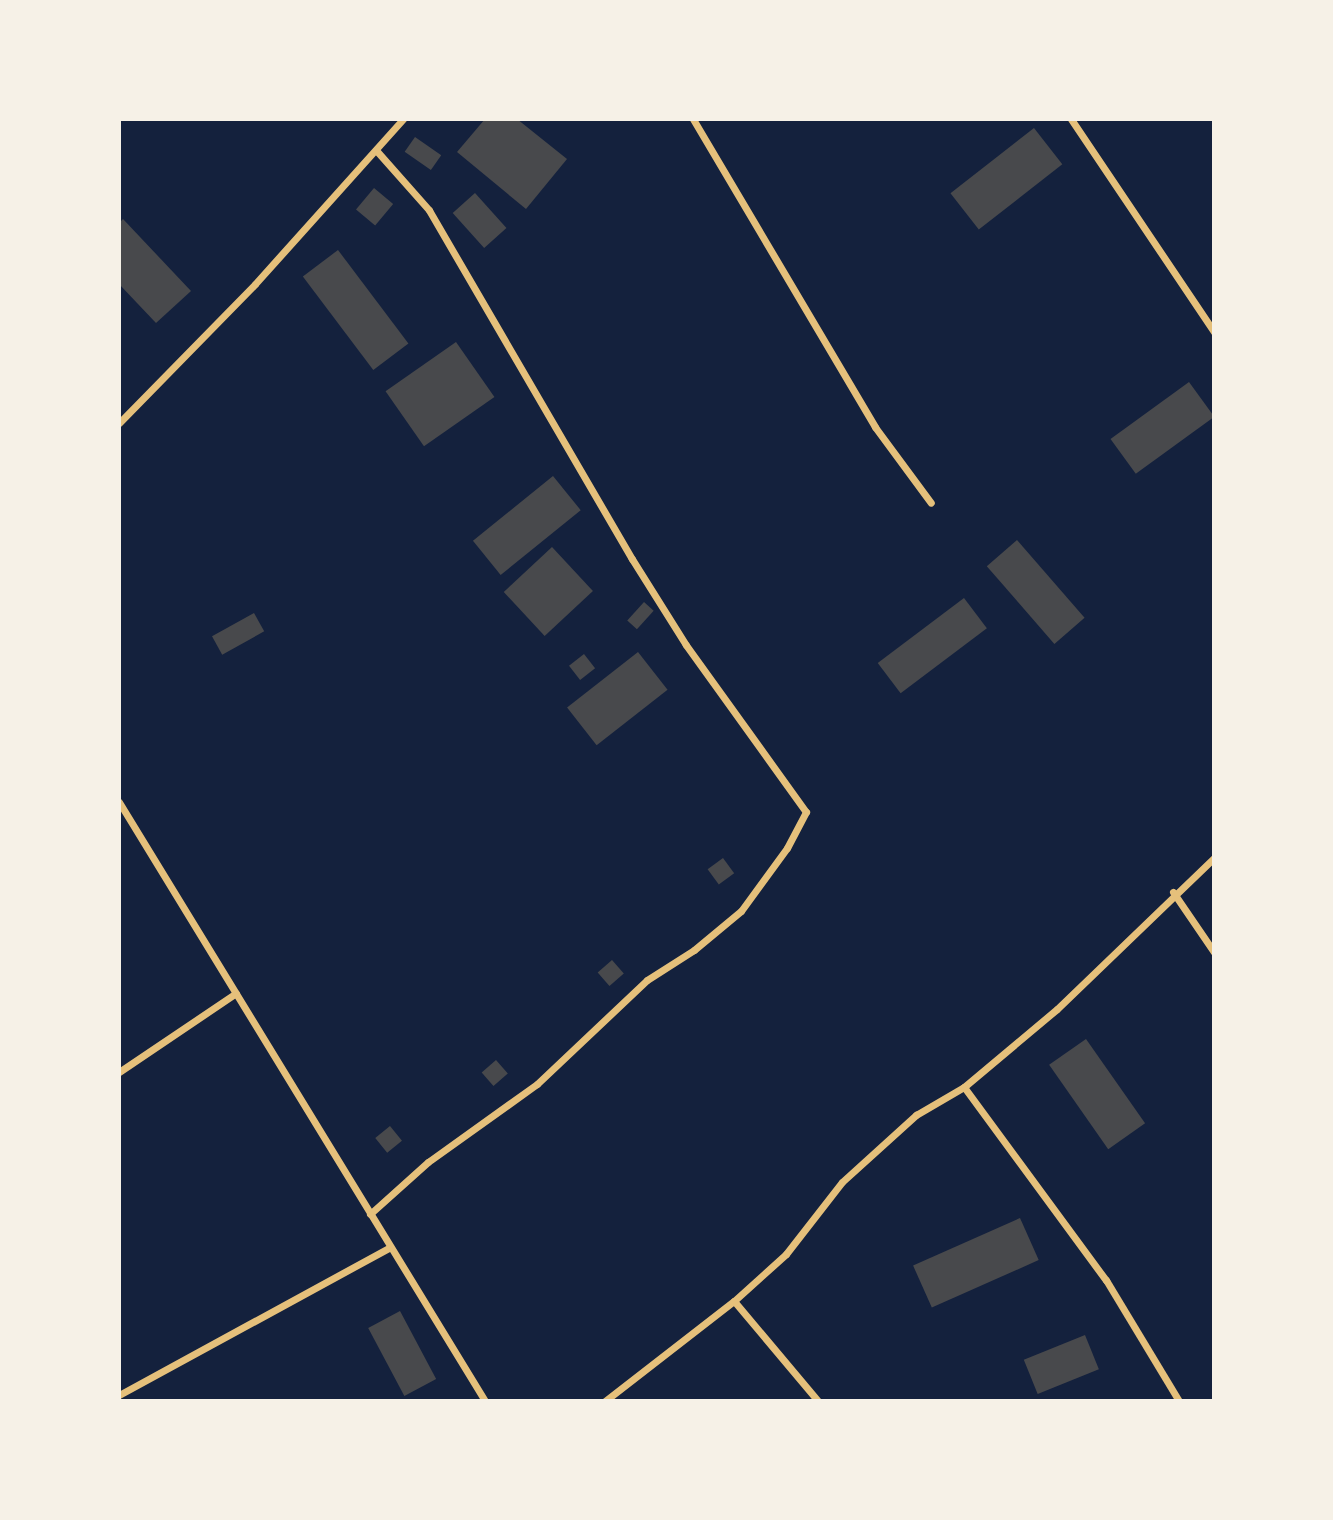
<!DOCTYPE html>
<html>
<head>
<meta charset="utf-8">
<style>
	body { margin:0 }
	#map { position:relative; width:1333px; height:1520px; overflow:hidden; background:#14213d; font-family:Mulish,sans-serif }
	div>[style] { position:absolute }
	.building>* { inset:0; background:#48494c; transform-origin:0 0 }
	.minor>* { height:7px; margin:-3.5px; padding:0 3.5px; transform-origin:3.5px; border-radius:3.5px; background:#e5c07b }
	span { translate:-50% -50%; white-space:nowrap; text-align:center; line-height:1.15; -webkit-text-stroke:6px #f6f1e7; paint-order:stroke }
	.frame { position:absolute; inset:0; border:121px solid #f6f1e7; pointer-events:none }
</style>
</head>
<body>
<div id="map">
	<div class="building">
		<i style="clip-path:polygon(485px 119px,517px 119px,567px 159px,526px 209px,457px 152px)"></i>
		<i style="left:1034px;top:128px;width:46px;height:106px;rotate:52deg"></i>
		<i style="left:415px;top:137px;width:32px;height:18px;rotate:35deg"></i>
		<i style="left:374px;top:188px;width:25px;height:28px;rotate:40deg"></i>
		<i style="left:475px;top:193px;width:47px;height:30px;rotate:48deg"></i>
		<i style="clip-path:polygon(123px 219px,191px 291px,156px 323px,119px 284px,119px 223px)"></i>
		<i style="left:338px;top:250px;width:117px;height:44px;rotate:53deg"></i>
		<i style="left:456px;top:342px;width:67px;height:86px;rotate:55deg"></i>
		<i style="left:1189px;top:382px;width:43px;height:97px;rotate:54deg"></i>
		<i style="left:553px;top:476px;width:44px;height:103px;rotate:51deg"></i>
		<i style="left:1017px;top:540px;width:103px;height:40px;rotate:49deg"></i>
		<i style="left:552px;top:547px;width:60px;height:66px;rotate:47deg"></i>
		<i style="left:964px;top:598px;width:38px;height:108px;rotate:53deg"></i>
		<i style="left:644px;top:602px;width:13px;height:25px;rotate:42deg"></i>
		<i style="left:254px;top:613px;width:21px;height:48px;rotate:61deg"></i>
		<i style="left:638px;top:652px;width:48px;height:90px;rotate:52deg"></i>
		<i style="left:584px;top:654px;width:18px;height:19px;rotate:52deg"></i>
		<i style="left:723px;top:858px;width:19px;height:19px;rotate:54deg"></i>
		<i style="left:612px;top:960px;width:18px;height:19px;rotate:49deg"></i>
		<i style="left:1086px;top:1039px;width:103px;height:45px;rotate:55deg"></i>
		<i style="left:496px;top:1060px;width:18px;height:19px;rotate:49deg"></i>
		<i style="left:390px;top:1126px;width:19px;height:19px;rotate:51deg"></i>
		<i style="left:1020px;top:1218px;width:46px;height:117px;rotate:66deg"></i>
		<i style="left:400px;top:1311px;width:77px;height:36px;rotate:62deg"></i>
		<i style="left:1085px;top:1335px;width:37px;height:66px;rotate:68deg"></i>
	</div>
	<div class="minor">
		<i style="left:693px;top:119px;width:358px;rotate:59.4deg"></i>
		<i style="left:875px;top:427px;width:94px;rotate:53.6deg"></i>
		<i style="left:1071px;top:119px;width:257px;rotate:56.1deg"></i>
		<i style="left:119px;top:423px;width:194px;rotate:-45.6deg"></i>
		<i style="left:255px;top:284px;width:222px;rotate:-48.1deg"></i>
		<i style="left:119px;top:802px;width:702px;rotate:58.57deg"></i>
		<i style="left:1173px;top:892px;width:73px;rotate:55.7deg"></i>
		<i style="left:119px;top:1072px;width:141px;rotate:-34deg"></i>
		<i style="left:964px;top:1087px;width:240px;rotate:53.7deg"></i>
		<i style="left:1106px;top:1280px;width:141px;rotate:58.9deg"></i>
		<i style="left:370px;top:1214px;width:78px;rotate:-41.9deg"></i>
		<i style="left:428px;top:1162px;width:134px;rotate:-35.6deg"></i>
		<i style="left:537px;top:1084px;width:151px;rotate:-43.4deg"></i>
		<i style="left:647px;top:980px;width:56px;rotate:-32.6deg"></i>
		<i style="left:694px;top:950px;width:61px;rotate:-39.7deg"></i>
		<i style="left:741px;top:911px;width:78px;rotate:-53.9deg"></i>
		<i style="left:787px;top:848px;width:41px;rotate:-62.2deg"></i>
		<i style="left:806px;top:812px;width:206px;rotate:-125.7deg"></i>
		<i style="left:686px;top:645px;width:102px;rotate:-122.1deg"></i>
		<i style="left:632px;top:559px;width:404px;rotate:-120.2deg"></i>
		<i style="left:429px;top:210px;width:80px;rotate:-131.5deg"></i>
		<i style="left:734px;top:1301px;width:131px;rotate:50deg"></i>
		<i style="left:119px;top:1395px;width:309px;rotate:-28.6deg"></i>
		<i style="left:605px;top:1401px;width:163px;rotate:-37.8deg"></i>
		<i style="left:734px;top:1301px;width:70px;rotate:-42.1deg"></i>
		<i style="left:786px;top:1254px;width:91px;rotate:-52.1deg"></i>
		<i style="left:842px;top:1182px;width:100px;rotate:-42.2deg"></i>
		<i style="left:916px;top:1115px;width:56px;rotate:-30.3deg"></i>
		<i style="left:964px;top:1087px;width:121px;rotate:-40deg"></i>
		<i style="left:1057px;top:1009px;width:218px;rotate:-43.9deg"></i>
	</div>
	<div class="frame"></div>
</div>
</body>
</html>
